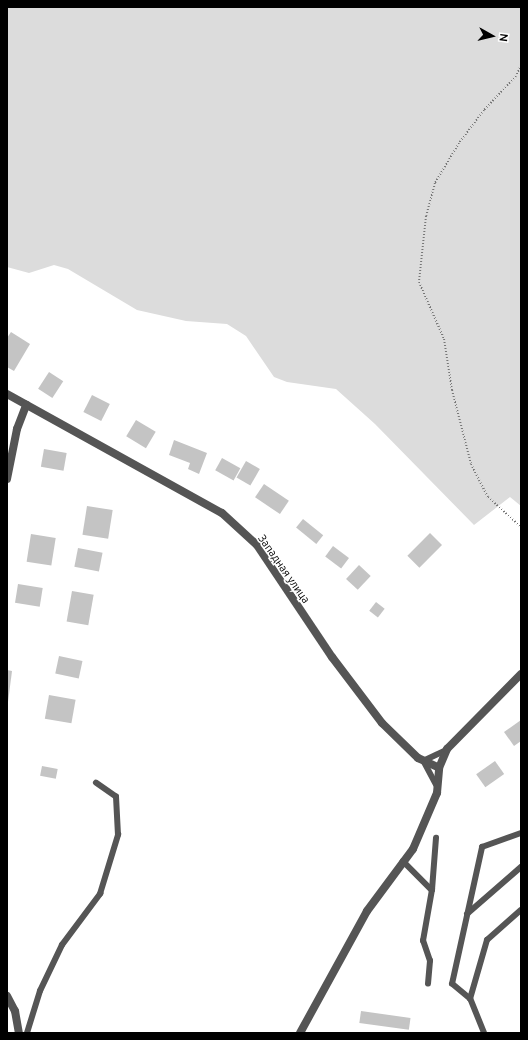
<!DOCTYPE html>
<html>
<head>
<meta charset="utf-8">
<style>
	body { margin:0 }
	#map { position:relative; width:528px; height:1040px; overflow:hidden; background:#fff; font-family:Ubuntu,sans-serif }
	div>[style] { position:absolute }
	.green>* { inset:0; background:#dcdcdc }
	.building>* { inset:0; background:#c4c4c4; transform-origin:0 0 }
	.path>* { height:2px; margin-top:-1px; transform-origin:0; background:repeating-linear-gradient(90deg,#777 0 1px,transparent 0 3px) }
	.lane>* { height:5.5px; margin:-2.75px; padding:0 2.75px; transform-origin:2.75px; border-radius:2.75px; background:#555 }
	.street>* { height:8px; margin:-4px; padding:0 4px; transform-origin:4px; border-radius:4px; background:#555 }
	span { translate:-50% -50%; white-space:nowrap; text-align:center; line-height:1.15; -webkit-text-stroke:3.5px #fff; paint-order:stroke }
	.street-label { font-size:11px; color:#000 }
	.frame { position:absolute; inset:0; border:8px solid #000; pointer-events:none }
	.north { position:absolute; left:472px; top:16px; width:40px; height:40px; -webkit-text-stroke:3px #fff; paint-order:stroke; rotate:98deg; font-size:11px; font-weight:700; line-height:16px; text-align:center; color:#000 }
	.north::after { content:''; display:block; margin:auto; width:14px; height:18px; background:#000; clip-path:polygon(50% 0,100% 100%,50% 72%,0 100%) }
</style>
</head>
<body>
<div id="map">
	<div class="green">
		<i style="clip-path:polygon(7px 7px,521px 7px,521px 506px,510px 497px,474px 525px,375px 424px,336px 389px,287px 382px,274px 377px,246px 336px,227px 324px,186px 321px,137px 310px,68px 269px,54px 265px,29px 273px,7px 267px)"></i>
	</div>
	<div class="building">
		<i style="clip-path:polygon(11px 332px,30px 344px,14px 371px,7px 367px,7px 338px)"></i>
		<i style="left:49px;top:372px;width:17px;height:20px;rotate:33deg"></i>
		<i style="left:92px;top:395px;width:20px;height:19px;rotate:27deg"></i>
		<i style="left:136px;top:420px;width:23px;height:19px;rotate:31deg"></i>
		<i style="clip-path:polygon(174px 440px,207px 453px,199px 474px,188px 469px,190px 463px,169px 455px)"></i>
		<i style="left:44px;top:449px;width:23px;height:18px;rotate:10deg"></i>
		<i style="left:222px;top:458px;width:21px;height:14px;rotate:29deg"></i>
		<i style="left:246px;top:461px;width:16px;height:19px;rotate:30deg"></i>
		<i style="left:264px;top:484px;width:30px;height:16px;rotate:34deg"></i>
		<i style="left:87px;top:506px;width:26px;height:29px;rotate:9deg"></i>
		<i style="left:303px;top:519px;width:26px;height:11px;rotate:39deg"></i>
		<i style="left:430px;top:533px;width:17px;height:32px;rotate:45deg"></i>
		<i style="left:31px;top:534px;width:25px;height:28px;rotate:9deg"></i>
		<i style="left:333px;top:546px;width:20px;height:13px;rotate:37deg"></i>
		<i style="left:78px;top:548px;width:25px;height:19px;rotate:11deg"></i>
		<i style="left:359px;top:565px;width:16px;height:19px;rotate:43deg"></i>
		<i style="left:18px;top:584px;width:25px;height:19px;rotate:9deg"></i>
		<i style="left:72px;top:591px;width:22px;height:31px;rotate:10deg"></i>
		<i style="left:376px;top:602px;width:11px;height:11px;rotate:38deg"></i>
		<i style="left:59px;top:656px;width:24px;height:18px;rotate:12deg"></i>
		<i style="clip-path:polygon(7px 670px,12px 671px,8px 702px,7px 701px)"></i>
		<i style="left:49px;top:695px;width:27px;height:24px;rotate:10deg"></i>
		<i style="clip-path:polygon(521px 720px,521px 741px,514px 746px,504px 732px)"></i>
		<i style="left:495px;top:761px;width:16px;height:23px;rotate:55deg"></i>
		<i style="left:42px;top:766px;width:16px;height:10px;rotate:11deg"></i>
		<i style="left:361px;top:1011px;width:50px;height:12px;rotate:8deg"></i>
	</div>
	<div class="path">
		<i style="left:521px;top:65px;width:12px;rotate:114deg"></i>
		<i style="left:516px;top:76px;width:47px;rotate:133.3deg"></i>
		<i style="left:484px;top:110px;width:41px;rotate:127.1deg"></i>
		<i style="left:459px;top:143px;width:47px;rotate:121deg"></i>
		<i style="left:435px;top:183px;width:34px;rotate:105deg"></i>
		<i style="left:426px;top:216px;width:66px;rotate:96.1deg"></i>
		<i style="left:419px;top:282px;width:62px;rotate:66.3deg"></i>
		<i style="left:444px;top:339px;width:52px;rotate:81.1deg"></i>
		<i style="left:452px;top:390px;width:76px;rotate:75.6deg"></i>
		<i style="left:471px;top:464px;width:37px;rotate:63deg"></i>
		<i style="left:488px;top:497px;width:45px;rotate:42.3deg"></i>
	</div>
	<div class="lane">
		<i style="left:436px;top:785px;width:27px;rotate:-118deg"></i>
		<i style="left:423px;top:761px;width:26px;rotate:-25deg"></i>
		<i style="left:403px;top:861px;width:41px;rotate:45deg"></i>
		<i style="left:432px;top:890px;width:52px;rotate:-85.6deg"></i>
		<i style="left:467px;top:914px;width:72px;rotate:-41deg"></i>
		<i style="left:428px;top:984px;width:23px;rotate:-85deg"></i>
		<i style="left:430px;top:961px;width:21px;rotate:-109deg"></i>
		<i style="left:423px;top:941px;width:52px;rotate:-80deg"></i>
		<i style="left:470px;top:999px;width:23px;rotate:-140deg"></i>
		<i style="left:452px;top:984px;width:140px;rotate:-77.6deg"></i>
		<i style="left:482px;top:847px;width:41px;rotate:-19.7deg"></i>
		<i style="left:27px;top:1033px;width:44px;rotate:-72.8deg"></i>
		<i style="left:40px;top:991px;width:51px;rotate:-64.4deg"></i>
		<i style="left:62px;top:945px;width:64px;rotate:-53.3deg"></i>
		<i style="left:100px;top:894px;width:62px;rotate:-73deg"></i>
		<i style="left:118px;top:835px;width:38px;rotate:-93deg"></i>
		<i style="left:116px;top:797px;width:24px;rotate:-145deg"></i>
		<i style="left:484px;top:1033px;width:37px;rotate:-112deg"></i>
		<i style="left:470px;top:999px;width:61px;rotate:-73.9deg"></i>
		<i style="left:487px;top:940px;width:45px;rotate:-41.4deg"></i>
	</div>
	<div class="street">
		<i style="left:7px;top:394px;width:246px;rotate:29deg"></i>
		<i style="left:222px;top:513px;width:47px;rotate:42.4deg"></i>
		<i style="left:257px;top:545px;width:135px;rotate:56.2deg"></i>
		<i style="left:332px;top:657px;width:83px;rotate:52.9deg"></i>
		<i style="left:382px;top:723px;width:50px;rotate:44.2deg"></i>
		<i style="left:418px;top:758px;width:23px;rotate:25deg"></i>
		<i style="left:7px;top:479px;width:51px;rotate:-78.7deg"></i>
		<i style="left:17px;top:429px;width:26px;rotate:-69deg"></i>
		<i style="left:7px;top:996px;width:17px;rotate:62deg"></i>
		<i style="left:15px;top:1011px;width:22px;rotate:80deg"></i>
		<i style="left:300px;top:1033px;width:139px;rotate:-61.2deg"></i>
		<i style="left:367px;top:911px;width:77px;rotate:-53.4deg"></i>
		<i style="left:413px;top:849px;width:61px;rotate:-66.8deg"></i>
		<i style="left:437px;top:793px;width:25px;rotate:-85deg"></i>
		<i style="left:439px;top:768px;width:21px;rotate:-67deg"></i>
		<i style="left:447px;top:749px;width:105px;rotate:-45.4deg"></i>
	</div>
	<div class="street-label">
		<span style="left:284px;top:569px;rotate:55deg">Западная улица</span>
	</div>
	<div class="frame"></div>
	<div class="north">N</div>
</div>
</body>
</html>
